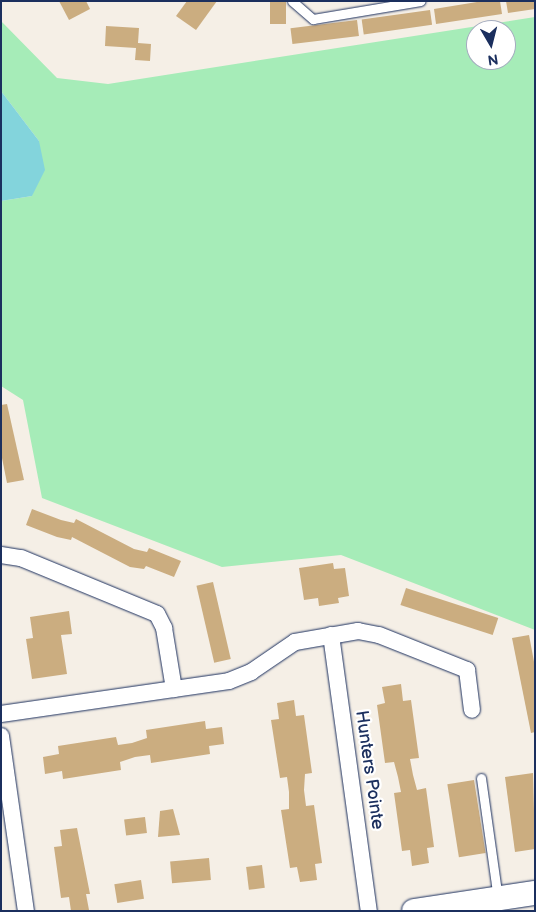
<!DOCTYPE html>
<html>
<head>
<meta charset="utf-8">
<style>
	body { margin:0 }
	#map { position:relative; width:536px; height:912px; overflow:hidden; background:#f5efe6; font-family:"Balsamiq Sans",sans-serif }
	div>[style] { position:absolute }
	.green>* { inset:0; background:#a6ecb8 }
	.water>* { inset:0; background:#83d4dc }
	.building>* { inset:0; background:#cbad80; transform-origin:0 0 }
	.roads { filter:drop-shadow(0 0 1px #1b2f5e) drop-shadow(0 0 1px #1b2f5e) }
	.service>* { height:9px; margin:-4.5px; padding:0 4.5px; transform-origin:4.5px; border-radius:4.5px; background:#fff }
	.minor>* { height:16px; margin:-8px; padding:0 8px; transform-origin:8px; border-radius:8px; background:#fff }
	.secondary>* { height:24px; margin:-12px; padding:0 12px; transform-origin:12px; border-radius:12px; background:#fff }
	span { translate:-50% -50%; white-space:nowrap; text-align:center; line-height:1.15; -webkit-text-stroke:4.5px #fff; paint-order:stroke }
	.street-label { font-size:18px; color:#1b2f5e }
	.frame { position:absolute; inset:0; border:2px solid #1b2f5e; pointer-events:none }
	.north { position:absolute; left:466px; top:20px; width:50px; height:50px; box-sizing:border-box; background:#fff; border:1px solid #a4acbf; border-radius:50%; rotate:172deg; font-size:14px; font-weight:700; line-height:20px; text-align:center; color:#1b2f5e }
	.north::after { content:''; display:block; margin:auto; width:18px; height:22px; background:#1b2f5e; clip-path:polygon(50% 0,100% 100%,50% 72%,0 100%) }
</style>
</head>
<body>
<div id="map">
	<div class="green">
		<i style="clip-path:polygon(evenodd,535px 17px,535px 630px,341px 555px,222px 567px,42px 498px,23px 400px,1px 386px,1px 201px,32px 196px,39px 141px,1px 91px,1px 21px,57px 78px,108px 84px,535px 17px,476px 30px,506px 30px,506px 60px,476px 60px,476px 30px)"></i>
	</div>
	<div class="water">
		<i style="clip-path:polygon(1px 91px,39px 141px,45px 170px,32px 196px,1px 201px)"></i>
	</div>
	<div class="building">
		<i style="clip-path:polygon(59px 1px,86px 1px,90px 9px,69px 20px)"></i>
		<i style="clip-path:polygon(187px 1px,217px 1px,196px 30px,176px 16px)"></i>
		<i style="left:270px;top:1px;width:16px;height:23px"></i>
		<i style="clip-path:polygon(483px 1px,500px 1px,502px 14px,436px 24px,434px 9px)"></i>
		<i style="clip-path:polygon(506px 1px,535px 1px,535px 9px,508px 13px)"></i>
		<i style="left:430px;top:10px;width:15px;height:69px;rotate:82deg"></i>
		<i style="left:357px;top:20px;width:16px;height:67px;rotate:83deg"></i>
		<i style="clip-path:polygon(106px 26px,139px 28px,138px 43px,151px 44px,150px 61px,135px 60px,136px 48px,105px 46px)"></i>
		<i style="clip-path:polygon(7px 404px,24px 480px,7px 483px,1px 453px,1px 405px)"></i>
		<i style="clip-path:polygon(32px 509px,61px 520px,74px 523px,76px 519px,134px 549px,147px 552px,149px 548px,181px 561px,174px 577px,146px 566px,144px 569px,130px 567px,72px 537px,71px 540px,57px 537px,26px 525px)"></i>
		<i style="clip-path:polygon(333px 563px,334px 569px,345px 568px,349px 596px,338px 598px,339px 603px,319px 606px,318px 598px,304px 600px,299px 568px)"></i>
		<i style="left:213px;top:582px;width:79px;height:17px;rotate:77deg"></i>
		<i style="left:406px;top:588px;width:97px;height:18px;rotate:18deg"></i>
		<i style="clip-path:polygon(69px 611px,72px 634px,61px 635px,67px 674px,32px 679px,26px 639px,33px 638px,30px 617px)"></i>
		<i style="clip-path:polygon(529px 635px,535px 667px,535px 732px,531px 733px,512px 638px)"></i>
		<i style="clip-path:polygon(401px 684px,403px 701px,411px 700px,419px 758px,410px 759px,413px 775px,417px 790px,426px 788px,434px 847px,427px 848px,429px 863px,412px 866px,410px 850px,402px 851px,394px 793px,401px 792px,398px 777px,394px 762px,385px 763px,377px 705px,385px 703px,382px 687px)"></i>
		<i style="clip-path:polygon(294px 700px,296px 716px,304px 715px,312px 773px,305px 774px,304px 790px,306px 806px,314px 805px,322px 863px,315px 864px,317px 880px,300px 882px,297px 867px,290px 868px,281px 810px,289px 809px,289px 792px,287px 777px,280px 778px,271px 720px,279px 719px,277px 703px)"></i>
		<i style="clip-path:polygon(205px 721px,206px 729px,222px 727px,224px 744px,209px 746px,210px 754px,151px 763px,150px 755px,135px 757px,120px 762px,121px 770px,63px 779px,62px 771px,45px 774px,43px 757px,59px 754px,58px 746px,116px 737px,118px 745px,132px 743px,147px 738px,146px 730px)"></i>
		<i style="clip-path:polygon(533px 773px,535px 849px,515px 852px,505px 777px)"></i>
		<i style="left:474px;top:780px;width:74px;height:27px;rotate:81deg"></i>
		<i style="clip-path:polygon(173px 809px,180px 835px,158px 837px,160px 811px)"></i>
		<i style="left:145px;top:817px;width:16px;height:21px;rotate:83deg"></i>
		<i style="clip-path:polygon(77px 828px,90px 894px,86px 894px,89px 910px,71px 911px,69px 897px,61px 898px,54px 847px,62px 846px,60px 830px)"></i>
		<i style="left:209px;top:858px;width:22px;height:39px;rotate:85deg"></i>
		<i style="left:262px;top:865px;width:23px;height:16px;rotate:83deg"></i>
		<i style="left:141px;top:880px;width:19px;height:27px;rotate:81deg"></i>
	</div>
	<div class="roads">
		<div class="service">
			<i style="left:292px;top:1px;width:28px;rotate:41deg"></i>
			<i style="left:313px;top:19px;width:109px;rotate:-9.5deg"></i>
			<i style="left:481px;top:778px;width:122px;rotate:82deg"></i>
		</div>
		<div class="minor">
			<i style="left:1px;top:555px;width:20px;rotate:9deg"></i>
			<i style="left:21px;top:558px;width:147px;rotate:22.4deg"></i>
			<i style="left:157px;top:614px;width:16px;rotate:63deg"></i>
			<i style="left:164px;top:628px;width:62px;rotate:80.7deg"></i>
			<i style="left:331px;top:635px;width:279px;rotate:82.2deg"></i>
			<i style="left:1px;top:714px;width:230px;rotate:-8.2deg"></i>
			<i style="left:229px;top:681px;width:24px;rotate:-22deg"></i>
			<i style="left:251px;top:672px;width:53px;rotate:-34.3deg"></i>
			<i style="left:295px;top:642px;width:64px;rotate:-9.9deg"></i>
			<i style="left:358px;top:631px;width:21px;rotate:11deg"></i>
			<i style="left:379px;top:635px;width:95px;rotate:21.7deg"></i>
			<i style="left:467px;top:670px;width:40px;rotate:82.9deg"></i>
			<i style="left:1px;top:736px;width:177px;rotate:81.9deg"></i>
		</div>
		<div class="secondary">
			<i style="left:414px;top:911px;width:122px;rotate:-8.5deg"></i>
		</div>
	</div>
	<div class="street-label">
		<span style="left:369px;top:770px;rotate:82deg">Hunters Pointe</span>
	</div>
	<div class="frame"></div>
	<div class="north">N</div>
</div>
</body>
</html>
